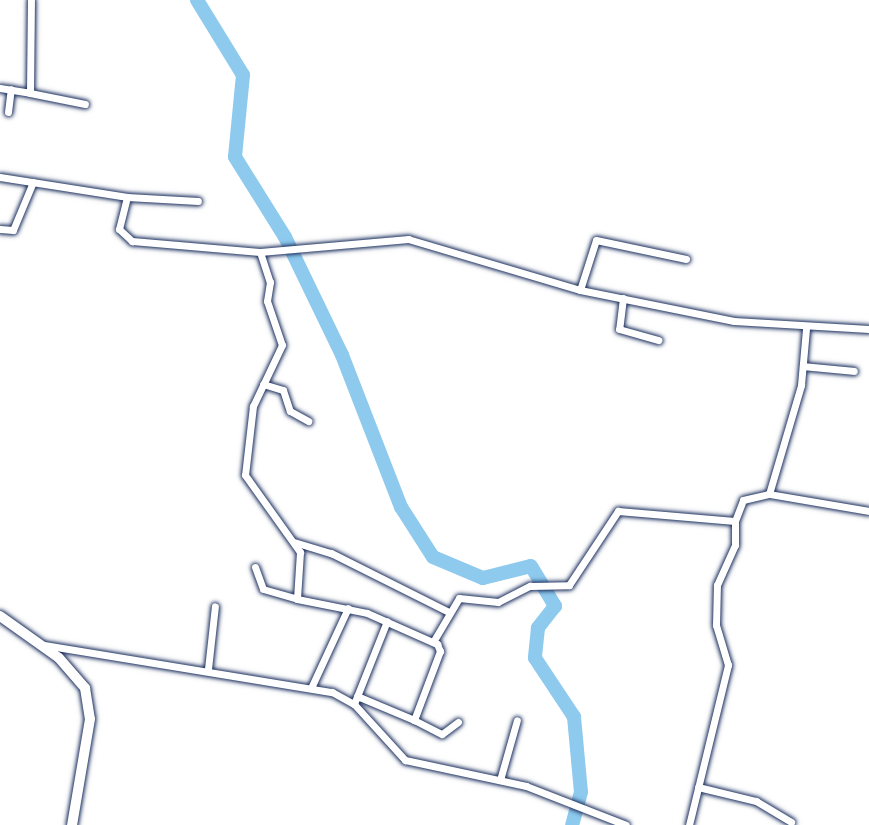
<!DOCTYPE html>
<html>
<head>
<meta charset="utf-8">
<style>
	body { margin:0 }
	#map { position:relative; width:869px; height:825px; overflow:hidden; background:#fff; font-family:"Indie Flower",sans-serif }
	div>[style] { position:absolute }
	.river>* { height:14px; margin:-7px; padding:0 7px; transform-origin:7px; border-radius:7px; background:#8dcaee }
	.roads { filter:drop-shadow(0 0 2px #1b2f5e) drop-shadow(0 0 2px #1b2f5e) }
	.street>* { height:7px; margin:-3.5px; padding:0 3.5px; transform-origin:3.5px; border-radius:3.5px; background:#fff }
	.secondary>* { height:10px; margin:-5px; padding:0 5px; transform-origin:5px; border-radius:5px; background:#fff }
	span { translate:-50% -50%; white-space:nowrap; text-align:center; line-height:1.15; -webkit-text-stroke:6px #fff; paint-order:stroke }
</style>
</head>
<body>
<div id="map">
	<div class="river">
		<i style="left:197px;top:0;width:88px;rotate:58.5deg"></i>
		<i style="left:243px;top:75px;width:82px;rotate:95.6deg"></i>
		<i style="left:235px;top:157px;width:94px;rotate:58deg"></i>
		<i style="left:285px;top:237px;width:131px;rotate:64.2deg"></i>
		<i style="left:342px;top:355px;width:163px;rotate:68.8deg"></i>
		<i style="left:401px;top:507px;width:59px;rotate:57.4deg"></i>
		<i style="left:433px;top:557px;width:54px;rotate:22.8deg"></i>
		<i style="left:483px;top:578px;width:49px;rotate:-14deg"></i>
		<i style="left:531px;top:566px;width:47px;rotate:59deg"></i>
		<i style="left:555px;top:606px;width:28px;rotate:128deg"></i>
		<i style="left:538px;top:628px;width:30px;rotate:96deg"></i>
		<i style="left:535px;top:658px;width:71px;rotate:56.5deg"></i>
		<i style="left:574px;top:717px;width:75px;rotate:84.7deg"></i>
		<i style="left:581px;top:792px;width:34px;rotate:105deg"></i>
	</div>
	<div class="roads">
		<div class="street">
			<i style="left:0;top:88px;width:30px;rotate:9deg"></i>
			<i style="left:30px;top:93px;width:93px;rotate:-89.4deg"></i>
			<i style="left:30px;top:93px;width:56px;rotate:11.3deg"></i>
			<i style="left:8px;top:112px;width:23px;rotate:-83deg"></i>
			<i style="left:0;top:177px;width:129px;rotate:8.9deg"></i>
			<i style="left:127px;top:197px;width:33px;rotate:104deg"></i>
			<i style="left:119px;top:229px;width:18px;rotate:43deg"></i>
			<i style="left:132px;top:241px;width:128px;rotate:4.9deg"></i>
			<i style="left:260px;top:252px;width:149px;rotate:-5deg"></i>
			<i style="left:408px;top:239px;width:179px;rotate:16.5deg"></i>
			<i style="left:580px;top:290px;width:157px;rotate:11.4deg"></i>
			<i style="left:734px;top:321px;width:135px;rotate:3.4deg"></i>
			<i style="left:127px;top:197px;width:71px;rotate:3.2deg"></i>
			<i style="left:0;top:229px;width:13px;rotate:4deg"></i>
			<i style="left:13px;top:230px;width:52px;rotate:-67.4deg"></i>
			<i style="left:260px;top:252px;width:32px;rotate:72deg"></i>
			<i style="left:270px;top:282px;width:19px;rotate:99deg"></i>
			<i style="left:267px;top:301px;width:46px;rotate:71.2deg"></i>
			<i style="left:282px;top:345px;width:68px;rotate:115.4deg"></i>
			<i style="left:253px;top:406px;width:69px;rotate:96.6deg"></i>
			<i style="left:245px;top:475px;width:95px;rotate:54.5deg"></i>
			<i style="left:300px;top:552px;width:47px;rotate:93.7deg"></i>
			<i style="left:297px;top:599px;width:71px;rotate:11.3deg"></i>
			<i style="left:367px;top:613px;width:77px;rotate:23.9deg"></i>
			<i style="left:437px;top:644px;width:8px;rotate:67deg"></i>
			<i style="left:440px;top:651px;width:74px;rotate:110.6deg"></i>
			<i style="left:414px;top:720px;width:31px;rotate:27deg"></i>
			<i style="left:442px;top:734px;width:20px;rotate:-37deg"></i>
			<i style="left:580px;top:290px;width:52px;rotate:-72.3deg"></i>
			<i style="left:596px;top:240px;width:92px;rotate:11.9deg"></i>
			<i style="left:623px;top:298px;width:31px;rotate:97deg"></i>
			<i style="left:619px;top:329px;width:41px;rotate:15.8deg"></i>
			<i style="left:803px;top:366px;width:51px;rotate:5.6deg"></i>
			<i style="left:263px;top:384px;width:21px;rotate:17deg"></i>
			<i style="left:283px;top:390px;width:22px;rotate:72deg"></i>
			<i style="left:290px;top:411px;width:21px;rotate:29deg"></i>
			<i style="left:769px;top:494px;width:101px;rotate:9.6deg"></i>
			<i style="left:294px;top:542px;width:39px;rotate:17deg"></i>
			<i style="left:331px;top:553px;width:132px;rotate:26.6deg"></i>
			<i style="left:255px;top:567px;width:23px;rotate:70deg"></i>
			<i style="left:263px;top:589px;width:35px;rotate:16deg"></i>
			<i style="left:433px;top:642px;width:51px;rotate:-59.4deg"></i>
			<i style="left:459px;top:598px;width:39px;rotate:6deg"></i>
			<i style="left:498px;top:602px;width:36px;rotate:-27deg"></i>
			<i style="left:530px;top:586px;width:39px;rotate:-1deg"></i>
			<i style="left:569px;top:585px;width:89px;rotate:-56.5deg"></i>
			<i style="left:618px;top:511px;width:117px;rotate:4.9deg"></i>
			<i style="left:44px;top:645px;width:292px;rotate:9.3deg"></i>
			<i style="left:332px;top:692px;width:25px;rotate:29deg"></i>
			<i style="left:354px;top:704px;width:76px;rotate:47.7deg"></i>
			<i style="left:405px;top:760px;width:124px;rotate:12.1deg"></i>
			<i style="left:526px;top:786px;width:107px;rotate:21.3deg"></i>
			<i style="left:208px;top:669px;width:63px;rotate:-83.7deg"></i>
			<i style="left:311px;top:688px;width:88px;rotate:-65.2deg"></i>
			<i style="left:357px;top:696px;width:62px;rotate:22.8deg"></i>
			<i style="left:354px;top:704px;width:89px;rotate:-68.3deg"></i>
			<i style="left:500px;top:780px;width:62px;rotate:-74.2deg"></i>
			<i style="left:698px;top:787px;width:60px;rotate:13.6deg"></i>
			<i style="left:756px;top:801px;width:41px;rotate:31deg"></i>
			<i style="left:689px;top:825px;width:165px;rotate:-76.3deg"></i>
			<i style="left:728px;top:665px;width:42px;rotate:-106.7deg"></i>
			<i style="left:716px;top:625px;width:40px;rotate:-88.6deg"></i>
			<i style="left:717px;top:585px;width:44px;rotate:-65.8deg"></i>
			<i style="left:735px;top:545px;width:24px;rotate:-90deg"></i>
			<i style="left:735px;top:521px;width:22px;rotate:-69deg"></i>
			<i style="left:743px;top:500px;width:27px;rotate:-13deg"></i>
			<i style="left:769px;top:494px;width:114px;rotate:-73.6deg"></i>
			<i style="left:801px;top:385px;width:56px;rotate:-84.9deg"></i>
		</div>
		<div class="secondary">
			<i style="left:0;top:616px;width:72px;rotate:35.4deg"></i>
			<i style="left:59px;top:658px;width:40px;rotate:49deg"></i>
			<i style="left:85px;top:688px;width:31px;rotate:81deg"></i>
			<i style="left:90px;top:719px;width:108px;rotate:99.6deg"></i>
		</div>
	</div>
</div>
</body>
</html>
